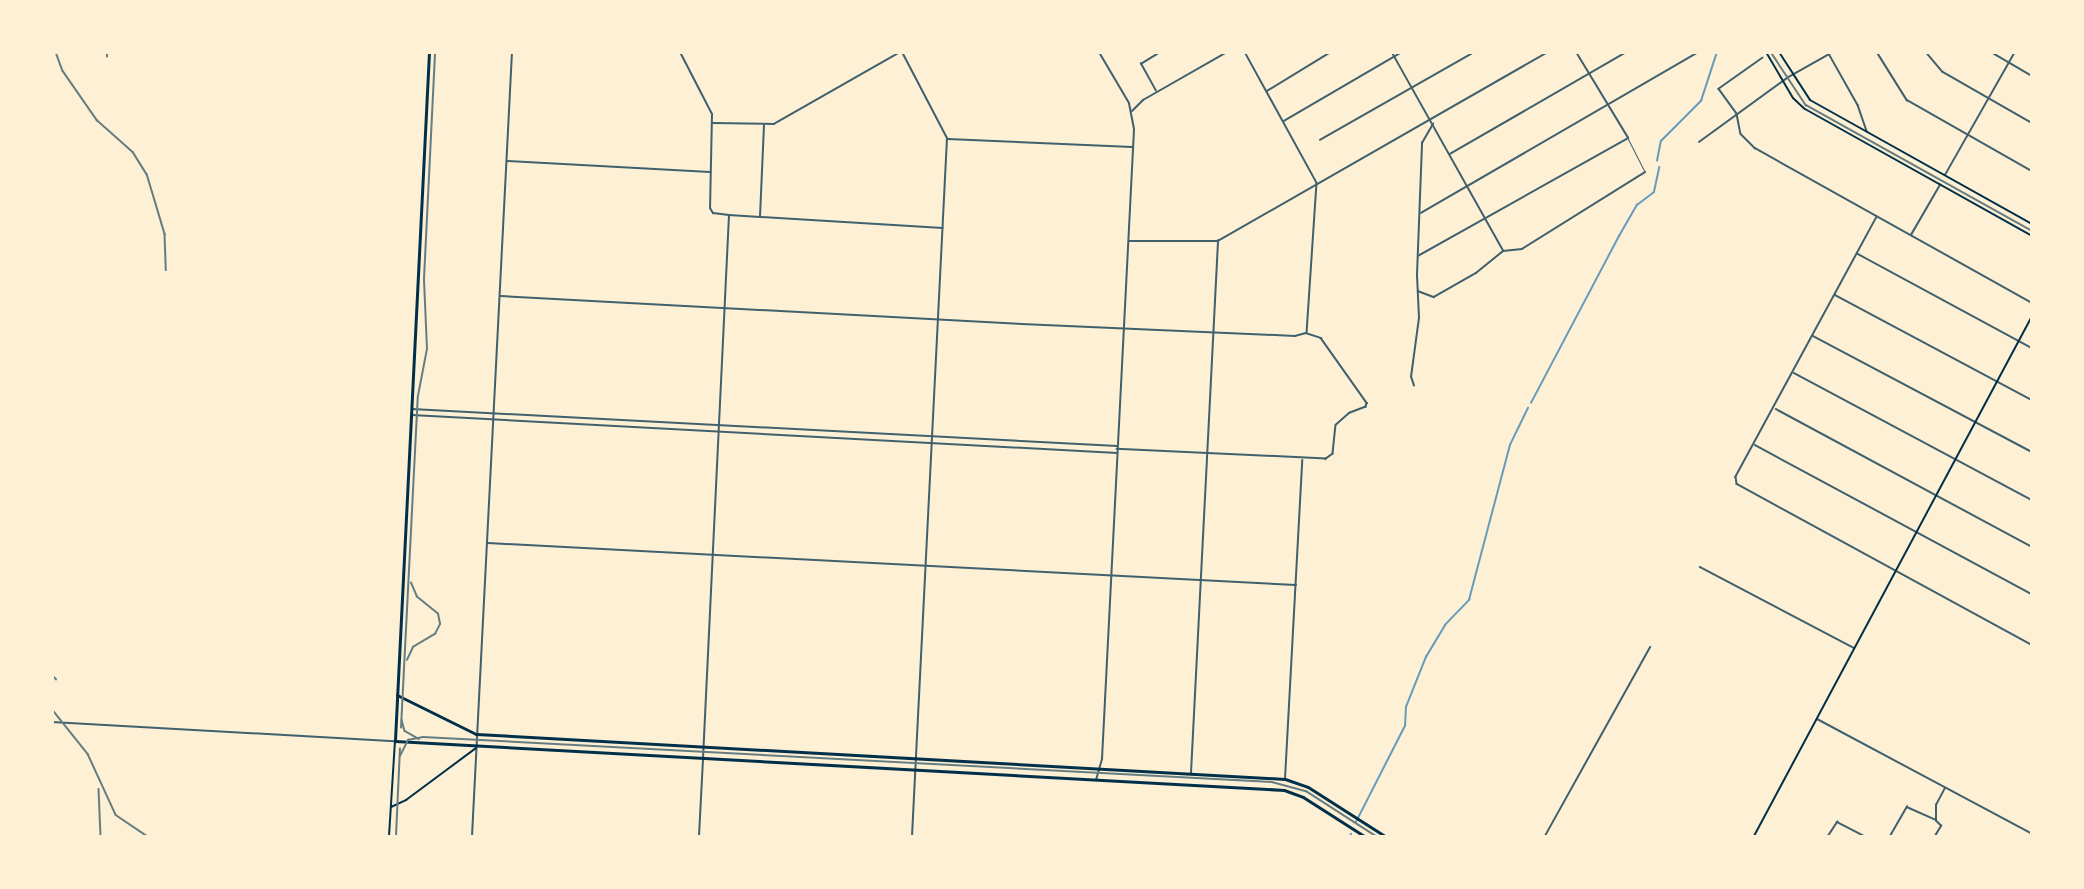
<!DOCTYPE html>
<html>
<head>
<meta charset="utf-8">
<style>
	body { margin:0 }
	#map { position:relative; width:2084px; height:889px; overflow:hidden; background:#fdf0d5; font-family:Roboto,sans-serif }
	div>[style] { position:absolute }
	.stream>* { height:1.5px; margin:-0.75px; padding:0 0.75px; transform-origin:0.75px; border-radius:0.75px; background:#669bbc }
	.service>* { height:1px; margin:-0.5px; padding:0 0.5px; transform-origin:0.5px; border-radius:0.5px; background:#3f606c }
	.minor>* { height:1.5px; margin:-0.75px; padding:0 0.75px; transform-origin:0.75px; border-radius:0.75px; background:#3f606c }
	.tertiary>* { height:2px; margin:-1px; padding:0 1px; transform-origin:1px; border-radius:1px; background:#3f606c }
	.secondary>* { height:2px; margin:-1px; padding:0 1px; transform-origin:1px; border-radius:1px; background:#003049 }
	.primary>* { height:3px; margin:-1.5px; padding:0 1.5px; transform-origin:1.5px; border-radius:1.5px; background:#003049 }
	.tram>* { height:1.5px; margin:-0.75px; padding:0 0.75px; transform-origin:0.75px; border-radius:0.75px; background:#657d81 }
	.rail>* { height:1.5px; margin:-0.75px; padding:0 0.75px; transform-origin:0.75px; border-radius:0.75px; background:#657d81 }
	span { translate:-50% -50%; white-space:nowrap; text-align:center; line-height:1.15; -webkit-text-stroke:6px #fdf0d5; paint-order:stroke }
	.frame { position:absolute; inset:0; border:54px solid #fdf0d5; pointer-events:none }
</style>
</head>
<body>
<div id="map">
	<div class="stream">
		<i style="left:1657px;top:161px;width:20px;rotate:-79deg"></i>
		<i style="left:1661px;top:141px;width:57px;rotate:-45deg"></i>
		<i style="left:1701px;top:101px;width:52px;rotate:-71.9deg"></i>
		<i style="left:1531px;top:403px;width:189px;rotate:-62.2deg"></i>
		<i style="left:1619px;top:236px;width:36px;rotate:-60deg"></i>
		<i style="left:1637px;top:205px;width:21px;rotate:-37deg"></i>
		<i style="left:1654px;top:192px;width:25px;rotate:-78deg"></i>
		<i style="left:1356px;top:822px;width:108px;rotate:-63deg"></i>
		<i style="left:1405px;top:726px;width:19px;rotate:-87deg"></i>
		<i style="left:1406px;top:707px;width:54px;rotate:-68.2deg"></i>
		<i style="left:1426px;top:657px;width:37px;rotate:-59deg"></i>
		<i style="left:1445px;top:625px;width:35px;rotate:-46deg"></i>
		<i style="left:1469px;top:600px;width:160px;rotate:-75.2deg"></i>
		<i style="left:1510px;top:445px;width:41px;rotate:-64.1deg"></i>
		<i style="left:1350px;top:836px;width:2px;rotate:-63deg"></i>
	</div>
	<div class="service">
		<i style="left:1628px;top:139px;width:35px;rotate:63deg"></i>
	</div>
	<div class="minor">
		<i style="left:1245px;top:52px;width:149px;rotate:61.2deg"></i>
		<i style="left:1317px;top:183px;width:149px;rotate:93.8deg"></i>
		<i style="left:1392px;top:52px;width:227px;rotate:60.7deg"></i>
		<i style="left:1828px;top:52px;width:61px;rotate:60.5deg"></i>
		<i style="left:1858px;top:105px;width:28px;rotate:71deg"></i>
		<i style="left:1877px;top:52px;width:57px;rotate:58deg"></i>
		<i style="left:1907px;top:100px;width:144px;rotate:29.6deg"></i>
		<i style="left:1926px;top:52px;width:26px;rotate:50deg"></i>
		<i style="left:1943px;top:72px;width:103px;rotate:29.8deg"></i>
		<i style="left:1991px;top:52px;width:48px;rotate:30.3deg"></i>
		<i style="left:1763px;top:58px;width:54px;rotate:144.8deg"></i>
		<i style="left:1719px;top:89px;width:31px;rotate:54deg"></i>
		<i style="left:1737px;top:114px;width:20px;rotate:79deg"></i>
		<i style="left:1741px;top:134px;width:20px;rotate:45deg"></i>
		<i style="left:1755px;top:148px;width:317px;rotate:29.2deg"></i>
		<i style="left:1156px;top:91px;width:31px;rotate:-119deg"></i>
		<i style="left:1141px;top:64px;width:22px;rotate:-32deg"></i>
		<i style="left:1267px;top:91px;width:75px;rotate:-31.4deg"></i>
		<i style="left:1284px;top:121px;width:137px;rotate:-30.3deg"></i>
		<i style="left:713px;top:123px;width:61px;rotate:0.9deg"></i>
		<i style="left:774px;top:124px;width:145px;rotate:-29.7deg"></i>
		<i style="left:948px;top:139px;width:184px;rotate:2.5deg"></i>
		<i style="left:1320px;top:140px;width:177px;rotate:-29.7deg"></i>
		<i style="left:1699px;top:142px;width:109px;rotate:-36deg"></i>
		<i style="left:1787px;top:78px;width:53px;rotate:-29.5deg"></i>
		<i style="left:1450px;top:154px;width:204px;rotate:-30deg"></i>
		<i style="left:507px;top:161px;width:203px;rotate:3.1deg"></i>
		<i style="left:1945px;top:175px;width:142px;rotate:-60.4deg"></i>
		<i style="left:1421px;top:213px;width:321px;rotate:-30.1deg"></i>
		<i style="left:729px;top:215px;width:214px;rotate:3.5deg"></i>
		<i style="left:760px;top:217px;width:91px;rotate:-87.5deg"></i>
		<i style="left:1877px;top:217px;width:296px;rotate:118.5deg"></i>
		<i style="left:1736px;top:477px;width:7px;rotate:82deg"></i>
		<i style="left:1737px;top:484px;width:336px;rotate:28.6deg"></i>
		<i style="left:1911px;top:235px;width:58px;rotate:-59.9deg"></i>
		<i style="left:1129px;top:241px;width:89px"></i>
		<i style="left:1218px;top:241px;width:380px;rotate:-29.8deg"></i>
		<i style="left:1858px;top:254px;width:198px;rotate:28.4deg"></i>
		<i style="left:1418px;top:256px;width:241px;rotate:-29.3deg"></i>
		<i style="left:1628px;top:138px;width:100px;rotate:-121.2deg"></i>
		<i style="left:1418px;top:291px;width:17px;rotate:21deg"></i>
		<i style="left:1434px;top:297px;width:48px;rotate:-29.7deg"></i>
		<i style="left:1476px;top:273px;width:35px;rotate:-39deg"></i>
		<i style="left:1503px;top:251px;width:19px;rotate:-6deg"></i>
		<i style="left:1522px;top:249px;width:145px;rotate:-32deg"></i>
		<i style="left:1835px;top:295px;width:223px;rotate:28.1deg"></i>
		<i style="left:501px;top:296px;width:522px;rotate:3.08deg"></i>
		<i style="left:1022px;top:324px;width:273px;rotate:2.5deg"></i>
		<i style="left:1295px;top:336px;width:11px;rotate:-15deg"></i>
		<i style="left:1306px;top:333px;width:16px;rotate:18deg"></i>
		<i style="left:1321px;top:338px;width:80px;rotate:54.7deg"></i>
		<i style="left:1367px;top:403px;width:4px;rotate:104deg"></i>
		<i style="left:1366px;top:407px;width:17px;rotate:159deg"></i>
		<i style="left:1350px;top:413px;width:18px;rotate:139deg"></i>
		<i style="left:1336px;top:425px;width:29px;rotate:96deg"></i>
		<i style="left:1333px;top:454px;width:9px;rotate:144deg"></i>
		<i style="left:1326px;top:459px;width:209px;rotate:-177.3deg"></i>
		<i style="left:1813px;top:336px;width:248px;rotate:27.9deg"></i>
		<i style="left:1794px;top:373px;width:270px;rotate:28.1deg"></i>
		<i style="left:1414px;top:386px;width:9px;rotate:-108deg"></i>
		<i style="left:1411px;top:377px;width:60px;rotate:-82.3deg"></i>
		<i style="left:1419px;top:318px;width:43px;rotate:-92.7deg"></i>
		<i style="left:1417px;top:275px;width:132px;rotate:-87.8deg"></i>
		<i style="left:1422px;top:143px;width:22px;rotate:-60deg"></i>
		<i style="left:412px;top:409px;width:706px;rotate:3deg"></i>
		<i style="left:1776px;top:409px;width:291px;rotate:28.3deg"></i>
		<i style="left:412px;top:415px;width:706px;rotate:3.09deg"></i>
		<i style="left:1755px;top:445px;width:315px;rotate:28.3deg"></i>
		<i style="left:488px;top:543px;width:809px;rotate:2.98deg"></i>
		<i style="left:1700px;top:567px;width:174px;rotate:27.7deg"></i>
		<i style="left:52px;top:722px;width:343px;rotate:3.2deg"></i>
		<i style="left:1191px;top:773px;width:533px;rotate:-87.09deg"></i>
		<i style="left:1285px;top:779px;width:319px;rotate:-86.9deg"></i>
		<i style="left:699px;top:836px;width:76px;rotate:-87deg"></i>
		<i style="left:1545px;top:836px;width:216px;rotate:-60.9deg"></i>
		<i style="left:1828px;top:836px;width:17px;rotate:-57deg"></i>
		<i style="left:1837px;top:822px;width:31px;rotate:27deg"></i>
		<i style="left:1890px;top:836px;width:34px;rotate:-60deg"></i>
		<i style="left:1907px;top:807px;width:32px;rotate:24deg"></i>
		<i style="left:1936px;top:820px;width:15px;rotate:-90deg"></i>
		<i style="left:1936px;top:805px;width:19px;rotate:-62deg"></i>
		<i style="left:1935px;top:836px;width:12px;rotate:-59deg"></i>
		<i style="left:1941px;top:826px;width:7px;rotate:-135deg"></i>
	</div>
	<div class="tertiary">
		<i style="left:680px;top:52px;width:70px;rotate:62.7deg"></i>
		<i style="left:712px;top:114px;width:94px;rotate:91.2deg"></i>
		<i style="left:710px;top:208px;width:6px;rotate:59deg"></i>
		<i style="left:713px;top:213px;width:16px;rotate:7deg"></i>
		<i style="left:729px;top:215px;width:545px;rotate:92.74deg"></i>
		<i style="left:902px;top:52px;width:97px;rotate:62.4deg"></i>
		<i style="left:947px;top:138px;width:699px;rotate:92.87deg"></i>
		<i style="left:1132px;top:111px;width:16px;rotate:-45deg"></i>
		<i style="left:1143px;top:100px;width:97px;rotate:-29.7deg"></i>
		<i style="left:1817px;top:719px;width:244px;rotate:28.1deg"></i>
		<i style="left:1096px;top:780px;width:22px;rotate:-74deg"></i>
		<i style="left:1102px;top:759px;width:631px;rotate:-87.09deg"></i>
		<i style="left:1134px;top:129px;width:26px;rotate:-101deg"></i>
		<i style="left:1129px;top:103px;width:59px;rotate:-120.5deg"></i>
		<i style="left:472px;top:836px;width:785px;rotate:-87.08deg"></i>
	</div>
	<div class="secondary">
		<i style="left:1766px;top:52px;width:53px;rotate:59.6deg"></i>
		<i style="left:1793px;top:98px;width:16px;rotate:43deg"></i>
		<i style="left:1805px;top:109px;width:260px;rotate:29.2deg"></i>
		<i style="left:1779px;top:52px;width:57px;rotate:57.1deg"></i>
		<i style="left:1810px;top:100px;width:254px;rotate:29.2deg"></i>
		<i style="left:391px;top:807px;width:17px;rotate:-25deg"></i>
		<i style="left:406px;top:800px;width:87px;rotate:-36.6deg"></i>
		<i style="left:389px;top:836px;width:95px;rotate:-86.4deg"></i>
		<i style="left:1754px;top:836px;width:590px;rotate:-61.87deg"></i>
	</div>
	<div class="primary">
		<i style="left:429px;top:52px;width:690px;rotate:92.83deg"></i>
		<i style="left:395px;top:741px;width:890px;rotate:3.15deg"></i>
		<i style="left:1284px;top:790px;width:20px;rotate:20deg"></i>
		<i style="left:1303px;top:797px;width:72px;rotate:32.6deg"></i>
		<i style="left:397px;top:695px;width:88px;rotate:26.3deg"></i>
		<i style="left:476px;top:734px;width:810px;rotate:3.18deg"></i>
		<i style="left:1285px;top:779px;width:24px;rotate:19deg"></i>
		<i style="left:1308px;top:787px;width:91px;rotate:32.5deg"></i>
	</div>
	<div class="tram">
		<i style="left:1771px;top:52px;width:64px;rotate:56.6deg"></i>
		<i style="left:1806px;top:105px;width:259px;rotate:29.1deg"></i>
		<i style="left:407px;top:660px;width:14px;rotate:-65deg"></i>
		<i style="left:413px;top:647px;width:26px;rotate:-31deg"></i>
		<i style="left:435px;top:634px;width:11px;rotate:-63deg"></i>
		<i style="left:440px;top:624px;width:10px;rotate:-101deg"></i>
		<i style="left:438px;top:614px;width:27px;rotate:-141deg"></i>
		<i style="left:417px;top:597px;width:15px;rotate:-113deg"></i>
		<i style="left:402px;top:720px;width:11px;rotate:75deg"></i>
		<i style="left:405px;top:731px;width:16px;rotate:30deg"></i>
		<i style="left:401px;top:728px;width:332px;rotate:-87.1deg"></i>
		<i style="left:418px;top:396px;width:48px;rotate:-79.2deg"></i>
		<i style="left:427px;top:349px;width:70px;rotate:-92.5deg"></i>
		<i style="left:424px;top:279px;width:227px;rotate:-87.2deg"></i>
		<i style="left:400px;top:756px;width:18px;rotate:-63deg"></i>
		<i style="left:408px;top:740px;width:15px;rotate:-11deg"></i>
		<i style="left:423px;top:737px;width:850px;rotate:3.03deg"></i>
		<i style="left:1272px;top:782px;width:35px;rotate:15deg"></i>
		<i style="left:1306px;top:791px;width:83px;rotate:32.7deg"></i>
		<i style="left:396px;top:836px;width:87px;rotate:-87.4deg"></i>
	</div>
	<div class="rail">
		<i style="left:56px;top:52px;width:20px;rotate:70deg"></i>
		<i style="left:63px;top:71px;width:60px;rotate:55.2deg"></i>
		<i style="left:97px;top:120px;width:48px;rotate:41.6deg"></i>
		<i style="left:133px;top:152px;width:26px;rotate:58deg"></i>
		<i style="left:147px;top:174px;width:63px;rotate:73.3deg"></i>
		<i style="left:165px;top:234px;width:36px;rotate:88deg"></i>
		<i style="left:107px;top:57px;width:5px;rotate:-90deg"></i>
		<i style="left:52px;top:675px;width:6px;rotate:45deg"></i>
		<i style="left:52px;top:709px;width:58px;rotate:51.3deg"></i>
		<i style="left:88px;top:754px;width:67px;rotate:65.3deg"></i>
		<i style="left:116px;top:815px;width:36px;rotate:34deg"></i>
		<i style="left:99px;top:789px;width:47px;rotate:87.6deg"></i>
	</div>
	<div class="frame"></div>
</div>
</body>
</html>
